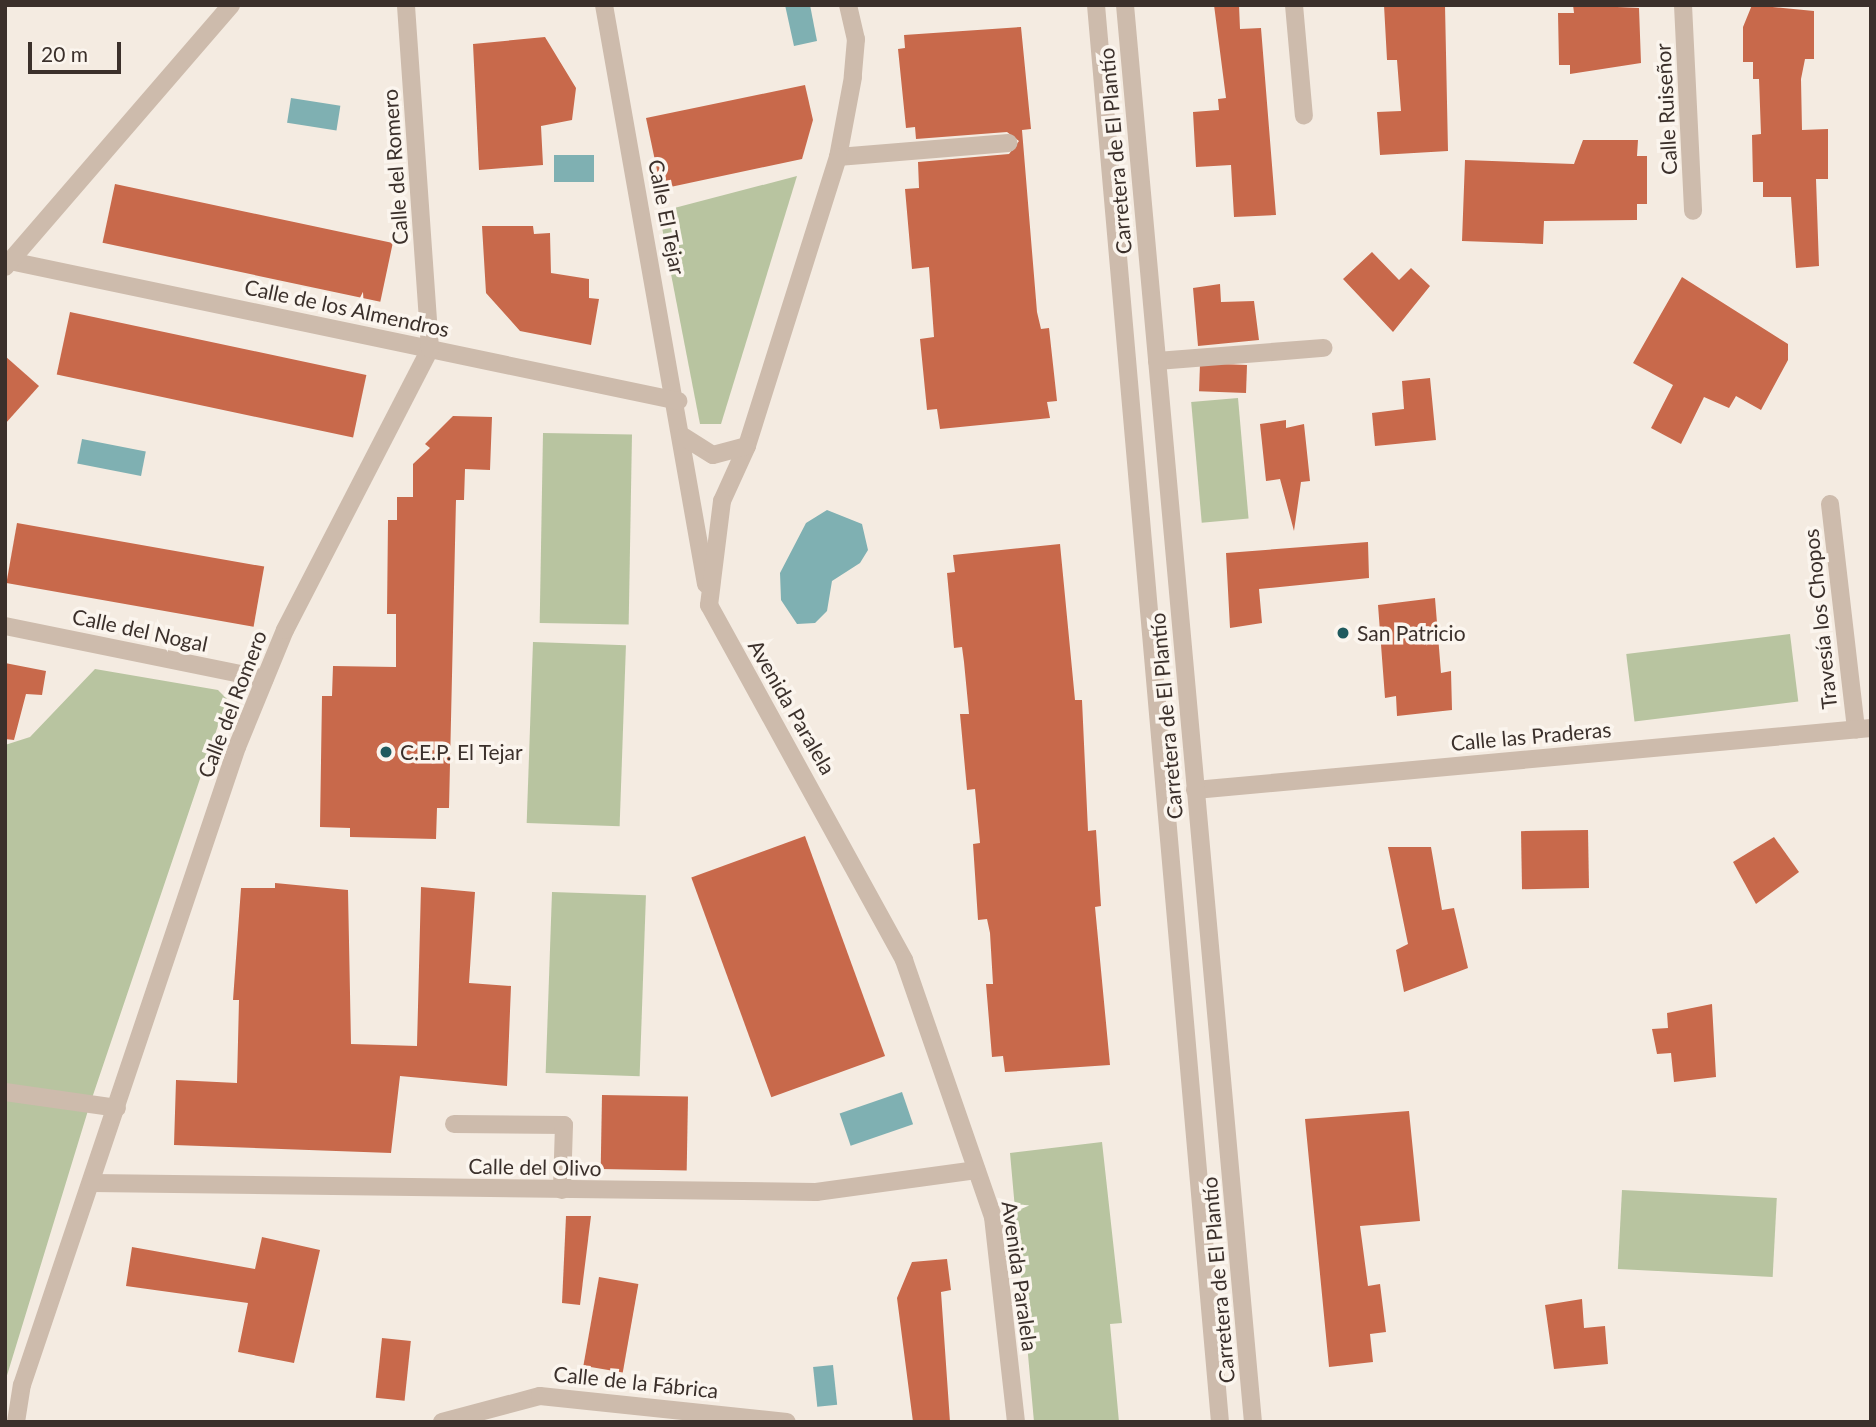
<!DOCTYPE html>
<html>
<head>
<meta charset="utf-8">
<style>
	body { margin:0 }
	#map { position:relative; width:1876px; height:1427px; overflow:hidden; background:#f4ebe1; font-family:Lato,sans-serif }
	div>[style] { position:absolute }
	.green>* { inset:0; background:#b8c4a0; transform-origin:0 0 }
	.water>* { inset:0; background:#7fb0b2; transform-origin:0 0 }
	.building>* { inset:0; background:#c8694b; transform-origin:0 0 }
	.service>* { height:18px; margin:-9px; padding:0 9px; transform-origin:9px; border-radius:9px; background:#cdbbac }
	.minor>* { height:18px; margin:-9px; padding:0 9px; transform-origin:9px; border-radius:9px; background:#cdbbac }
	.tertiary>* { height:18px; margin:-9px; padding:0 9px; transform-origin:9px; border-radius:9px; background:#cdbbac }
	.dots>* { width:19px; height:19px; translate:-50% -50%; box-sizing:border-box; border:4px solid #fbf5ee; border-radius:50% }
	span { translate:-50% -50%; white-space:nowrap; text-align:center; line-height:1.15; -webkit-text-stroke:7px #fbf5ee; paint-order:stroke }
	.street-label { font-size:21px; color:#3b302b }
	.poi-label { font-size:21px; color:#3b302b }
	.left { translate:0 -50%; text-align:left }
	.frame { position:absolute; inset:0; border:7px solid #3b302b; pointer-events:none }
	.scale { position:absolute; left:28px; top:42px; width:93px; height:32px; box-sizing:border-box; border:4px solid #3b302b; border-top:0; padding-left:9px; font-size:21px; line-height:24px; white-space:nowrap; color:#3b302b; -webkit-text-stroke:5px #fbf5ee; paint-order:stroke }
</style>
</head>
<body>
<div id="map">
	<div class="green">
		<i style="clip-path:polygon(797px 176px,721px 424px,700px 424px,659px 212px)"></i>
		<i style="left:1238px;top:398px;width:121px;height:47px;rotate:85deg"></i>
		<i style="left:543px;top:433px;width:89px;height:190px;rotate:1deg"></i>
		<i style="left:1790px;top:634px;width:68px;height:165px;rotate:83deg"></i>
		<i style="left:533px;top:642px;width:93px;height:181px;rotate:2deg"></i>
		<i style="clip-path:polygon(95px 669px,218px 690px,227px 699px,90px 1104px,5px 1382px,5px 745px,30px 737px)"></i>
		<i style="left:552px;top:892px;width:94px;height:181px;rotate:2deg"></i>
		<i style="clip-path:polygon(1102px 1142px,1122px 1323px,1110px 1324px,1119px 1422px,1034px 1422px,1010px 1153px)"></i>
		<i style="left:1622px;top:1190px;width:155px;height:79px;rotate:3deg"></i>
	</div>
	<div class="water">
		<i style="clip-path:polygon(785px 5px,810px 5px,817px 41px,794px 46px)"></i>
		<i style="left:291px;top:98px;width:50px;height:25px;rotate:9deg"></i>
		<i style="left:554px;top:155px;width:40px;height:27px"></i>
		<i style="left:82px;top:439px;width:65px;height:25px;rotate:11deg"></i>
		<i style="clip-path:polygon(827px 510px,862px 524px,868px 550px,860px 563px,832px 581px,827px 611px,815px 623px,797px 624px,781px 600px,780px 573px,806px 523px)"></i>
		<i style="left:902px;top:1092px;width:34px;height:66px;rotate:71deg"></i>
		<i style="left:833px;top:1365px;width:40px;height:20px;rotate:84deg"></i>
	</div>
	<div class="building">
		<i style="clip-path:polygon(1214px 5px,1239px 5px,1240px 29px,1261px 28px,1276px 215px,1234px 217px,1231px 165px,1196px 167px,1193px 112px,1219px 110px,1218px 99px,1226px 98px)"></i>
		<i style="clip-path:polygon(1384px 5px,1445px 5px,1448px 151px,1380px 155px,1377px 112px,1401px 111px,1397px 60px,1387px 60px)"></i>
		<i style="clip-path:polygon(1573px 5px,1639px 8px,1641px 63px,1570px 74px,1570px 65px,1559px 65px,1558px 13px,1574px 13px)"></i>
		<i style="clip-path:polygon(1752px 5px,1814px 11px,1814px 59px,1805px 59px,1801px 79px,1802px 130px,1828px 129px,1828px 179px,1816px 179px,1819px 266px,1796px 268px,1791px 197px,1763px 197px,1763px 182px,1753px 182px,1752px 135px,1761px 134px,1759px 79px,1753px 79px,1753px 62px,1743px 62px,1743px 27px)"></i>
		<i style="clip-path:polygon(1021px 27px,1031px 129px,1022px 130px,1037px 312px,1041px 329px,1049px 328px,1057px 401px,1047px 402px,1050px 418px,940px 429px,937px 409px,927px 410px,920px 339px,934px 337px,929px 267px,912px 269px,905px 189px,919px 188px,918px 162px,1009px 154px,1019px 141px,1007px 132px,916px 139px,915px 127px,906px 128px,898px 49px,905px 48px,904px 35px)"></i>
		<i style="clip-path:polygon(545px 37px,576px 88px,572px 120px,541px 126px,543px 165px,479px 170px,473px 44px)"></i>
		<i style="clip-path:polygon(805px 85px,813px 120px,802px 159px,661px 189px,646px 118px)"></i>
		<i style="clip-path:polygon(1583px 140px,1638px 140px,1637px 156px,1647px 156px,1647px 204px,1637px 204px,1637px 220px,1544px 221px,1543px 244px,1462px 241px,1465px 160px,1574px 164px)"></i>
		<i style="left:115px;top:184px;width:284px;height:60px;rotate:12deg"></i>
		<i style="clip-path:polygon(482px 226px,533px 226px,534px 234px,550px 233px,551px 273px,589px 279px,589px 298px,599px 299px,591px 345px,520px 331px,486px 293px)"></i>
		<i style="clip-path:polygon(1372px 252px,1399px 280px,1411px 268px,1430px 286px,1393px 332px,1343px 279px)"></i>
		<i style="clip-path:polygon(1682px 277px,1788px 344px,1788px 360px,1761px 410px,1736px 396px,1729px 408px,1704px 397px,1681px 444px,1651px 428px,1673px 385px,1633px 363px)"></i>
		<i style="clip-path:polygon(1220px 284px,1221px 302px,1254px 301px,1259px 340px,1198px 346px,1193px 288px)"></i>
		<i style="left:70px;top:312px;width:303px;height:64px;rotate:12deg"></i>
		<i style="clip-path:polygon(5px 356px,39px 386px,5px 424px)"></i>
		<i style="left:1247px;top:365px;width:28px;height:47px;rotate:92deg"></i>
		<i style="clip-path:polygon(1430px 378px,1436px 440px,1375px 446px,1372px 413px,1404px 409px,1402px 381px)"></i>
		<i style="clip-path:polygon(453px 416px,492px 417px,490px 470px,465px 469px,464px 500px,456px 500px,449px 808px,437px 808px,436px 839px,350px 837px,350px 828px,320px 827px,322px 696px,332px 696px,333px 666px,396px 667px,396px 614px,387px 614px,388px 520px,397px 520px,397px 497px,413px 497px,413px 464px,430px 448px,425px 444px)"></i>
		<i style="clip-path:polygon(1286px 420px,1286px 428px,1304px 424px,1310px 481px,1301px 482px,1294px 531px,1280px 479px,1266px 481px,1260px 424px)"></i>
		<i style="left:17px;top:523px;width:251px;height:61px;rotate:10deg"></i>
		<i style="clip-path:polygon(1368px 542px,1369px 578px,1259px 589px,1262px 623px,1230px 628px,1226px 553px)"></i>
		<i style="clip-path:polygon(1060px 544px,1075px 700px,1082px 700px,1088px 831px,1096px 830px,1101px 906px,1095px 907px,1110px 1065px,1005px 1072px,1003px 1056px,992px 1057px,986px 984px,993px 984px,990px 933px,987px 919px,978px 920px,973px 844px,980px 843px,975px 789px,967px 790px,960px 714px,969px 714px,964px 662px,962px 647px,954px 648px,947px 573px,955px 572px,953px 555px)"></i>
		<i style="clip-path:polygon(1435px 598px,1441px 673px,1451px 671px,1452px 710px,1397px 716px,1396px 696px,1385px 698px,1378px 605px)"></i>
		<i style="clip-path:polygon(5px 663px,46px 671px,42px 695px,26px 694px,14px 740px,5px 739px)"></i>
		<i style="left:1588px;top:830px;width:58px;height:67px;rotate:89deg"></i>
		<i style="left:805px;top:836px;width:234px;height:121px;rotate:70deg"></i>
		<i style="clip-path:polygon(1774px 837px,1799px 872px,1756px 904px,1733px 862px)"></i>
		<i style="clip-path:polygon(1388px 847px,1431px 847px,1442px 910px,1454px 908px,1468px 968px,1404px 992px,1396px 950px,1408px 944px)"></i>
		<i style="clip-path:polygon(275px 883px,348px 890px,351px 1044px,417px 1046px,421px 887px,475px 892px,469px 983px,511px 986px,507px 1086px,400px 1076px,391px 1153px,174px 1145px,176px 1080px,237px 1083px,239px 1000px,233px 1000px,241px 888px,275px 888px)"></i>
		<i style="clip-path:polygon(1712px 1004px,1716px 1077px,1674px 1082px,1671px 1053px,1657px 1054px,1652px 1029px,1668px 1028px,1667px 1013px)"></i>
		<i style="left:602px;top:1095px;width:86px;height:74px;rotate:1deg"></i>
		<i style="clip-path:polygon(1409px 1111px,1420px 1221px,1360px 1226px,1368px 1286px,1380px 1284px,1386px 1332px,1370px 1334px,1373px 1362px,1329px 1367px,1305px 1119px)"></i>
		<i style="clip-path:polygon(566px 1216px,591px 1216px,580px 1305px,562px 1303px)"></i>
		<i style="clip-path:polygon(262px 1237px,320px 1250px,294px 1363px,238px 1352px,248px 1303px,126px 1286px,132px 1247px,255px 1269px)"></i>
		<i style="clip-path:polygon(947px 1259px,951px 1290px,941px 1292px,950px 1422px,913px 1422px,897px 1298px,912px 1262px)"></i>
		<i style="left:599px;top:1277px;width:40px;height:90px;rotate:10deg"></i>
		<i style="clip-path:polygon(1582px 1299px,1584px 1328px,1605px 1326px,1608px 1364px,1554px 1369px,1545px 1305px)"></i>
		<i style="left:382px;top:1338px;width:29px;height:60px;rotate:6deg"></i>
	</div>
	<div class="service">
		<i style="left:838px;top:157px;width:171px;rotate:-4.7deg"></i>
		<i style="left:1157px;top:361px;width:167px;rotate:-4.5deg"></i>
		<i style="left:5px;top:1092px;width:113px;rotate:8.1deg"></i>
		<i style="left:454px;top:1124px;width:110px;rotate:0.5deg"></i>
		<i style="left:564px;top:1125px;width:65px;rotate:91.8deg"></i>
	</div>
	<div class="minor">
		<i style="left:604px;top:5px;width:588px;rotate:80.01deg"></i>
		<i style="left:848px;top:5px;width:35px;rotate:77deg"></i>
		<i style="left:856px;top:39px;width:38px;rotate:95deg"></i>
		<i style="left:853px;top:77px;width:81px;rotate:100.6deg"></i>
		<i style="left:838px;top:157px;width:303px;rotate:107.5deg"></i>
		<i style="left:747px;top:446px;width:60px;rotate:114.4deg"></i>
		<i style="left:722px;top:501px;width:105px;rotate:97.1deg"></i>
		<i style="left:709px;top:605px;width:405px;rotate:61.2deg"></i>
		<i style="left:904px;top:960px;width:272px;rotate:70.9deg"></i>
		<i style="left:993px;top:1217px;width:206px;rotate:83.6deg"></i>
		<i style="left:1294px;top:5px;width:111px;rotate:84.9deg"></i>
		<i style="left:1683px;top:5px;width:206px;rotate:87.2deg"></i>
		<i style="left:5px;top:260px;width:688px;rotate:11.83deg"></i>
		<i style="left:5px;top:267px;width:346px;rotate:-49.2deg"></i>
		<i style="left:684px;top:437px;width:34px;rotate:32deg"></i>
		<i style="left:713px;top:455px;width:35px;rotate:-15deg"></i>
		<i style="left:1830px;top:504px;width:227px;rotate:83.4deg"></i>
		<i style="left:5px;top:626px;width:265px;rotate:11.5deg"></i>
		<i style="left:1195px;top:790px;width:679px;rotate:-5.24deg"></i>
		<i style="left:92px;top:1183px;width:724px;rotate:0.71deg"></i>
		<i style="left:816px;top:1192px;width:162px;rotate:-7.8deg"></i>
		<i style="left:16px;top:1422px;width:37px;rotate:-81deg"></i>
		<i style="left:22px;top:1385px;width:673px;rotate:-71.38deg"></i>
		<i style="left:237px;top:747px;width:126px;rotate:-67.7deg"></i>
		<i style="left:285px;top:630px;width:316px;rotate:-62.7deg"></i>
		<i style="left:430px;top:349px;width:345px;rotate:-94deg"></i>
		<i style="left:442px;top:1422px;width:101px;rotate:-14.9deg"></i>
		<i style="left:540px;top:1396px;width:248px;rotate:6deg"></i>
	</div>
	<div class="tertiary">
		<i style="left:1096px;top:5px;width:1422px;rotate:85deg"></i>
		<i style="left:1125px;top:5px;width:1423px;rotate:84.84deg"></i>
	</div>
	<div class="dots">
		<i style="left:1343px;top:633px;background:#1f5a5e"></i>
		<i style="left:386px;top:752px;background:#1f5a5e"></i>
	</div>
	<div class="street-label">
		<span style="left:1666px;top:109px;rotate:-93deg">Calle Ruiseñor</span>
		<span style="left:1115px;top:151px;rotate:-95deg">Carretera de El Plantío</span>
		<span style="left:395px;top:167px;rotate:-94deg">Calle del Romero</span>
		<span style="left:667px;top:217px;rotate:79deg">Calle El Tejar</span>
		<span style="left:347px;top:308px;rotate:12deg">Calle de los Almendros</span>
		<span style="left:1820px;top:619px;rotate:-96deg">Travesía los Chopos</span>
		<span style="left:140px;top:630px;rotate:12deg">Calle del Nogal</span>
		<span style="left:232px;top:704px;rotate:-69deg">Calle del Romero</span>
		<span style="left:792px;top:707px;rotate:60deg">Avenida Paralela</span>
		<span style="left:1166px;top:716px;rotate:-95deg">Carretera de El Plantío</span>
		<span style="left:1531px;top:736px;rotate:-5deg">Calle las Praderas</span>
		<span style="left:535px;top:1167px;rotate:1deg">Calle del Olivo</span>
		<span style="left:1020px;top:1276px;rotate:82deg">Avenida Paralela</span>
		<span style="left:1218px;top:1280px;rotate:-95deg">Carretera de El Plantío</span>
		<span style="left:636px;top:1382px;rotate:6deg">Calle de la Fábrica</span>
	</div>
	<div class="poi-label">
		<span class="left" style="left:1357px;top:633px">San Patricio</span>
		<span class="left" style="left:400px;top:752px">C.E.P. El Tejar</span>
	</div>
	<div class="frame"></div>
	<div class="scale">20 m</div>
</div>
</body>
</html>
